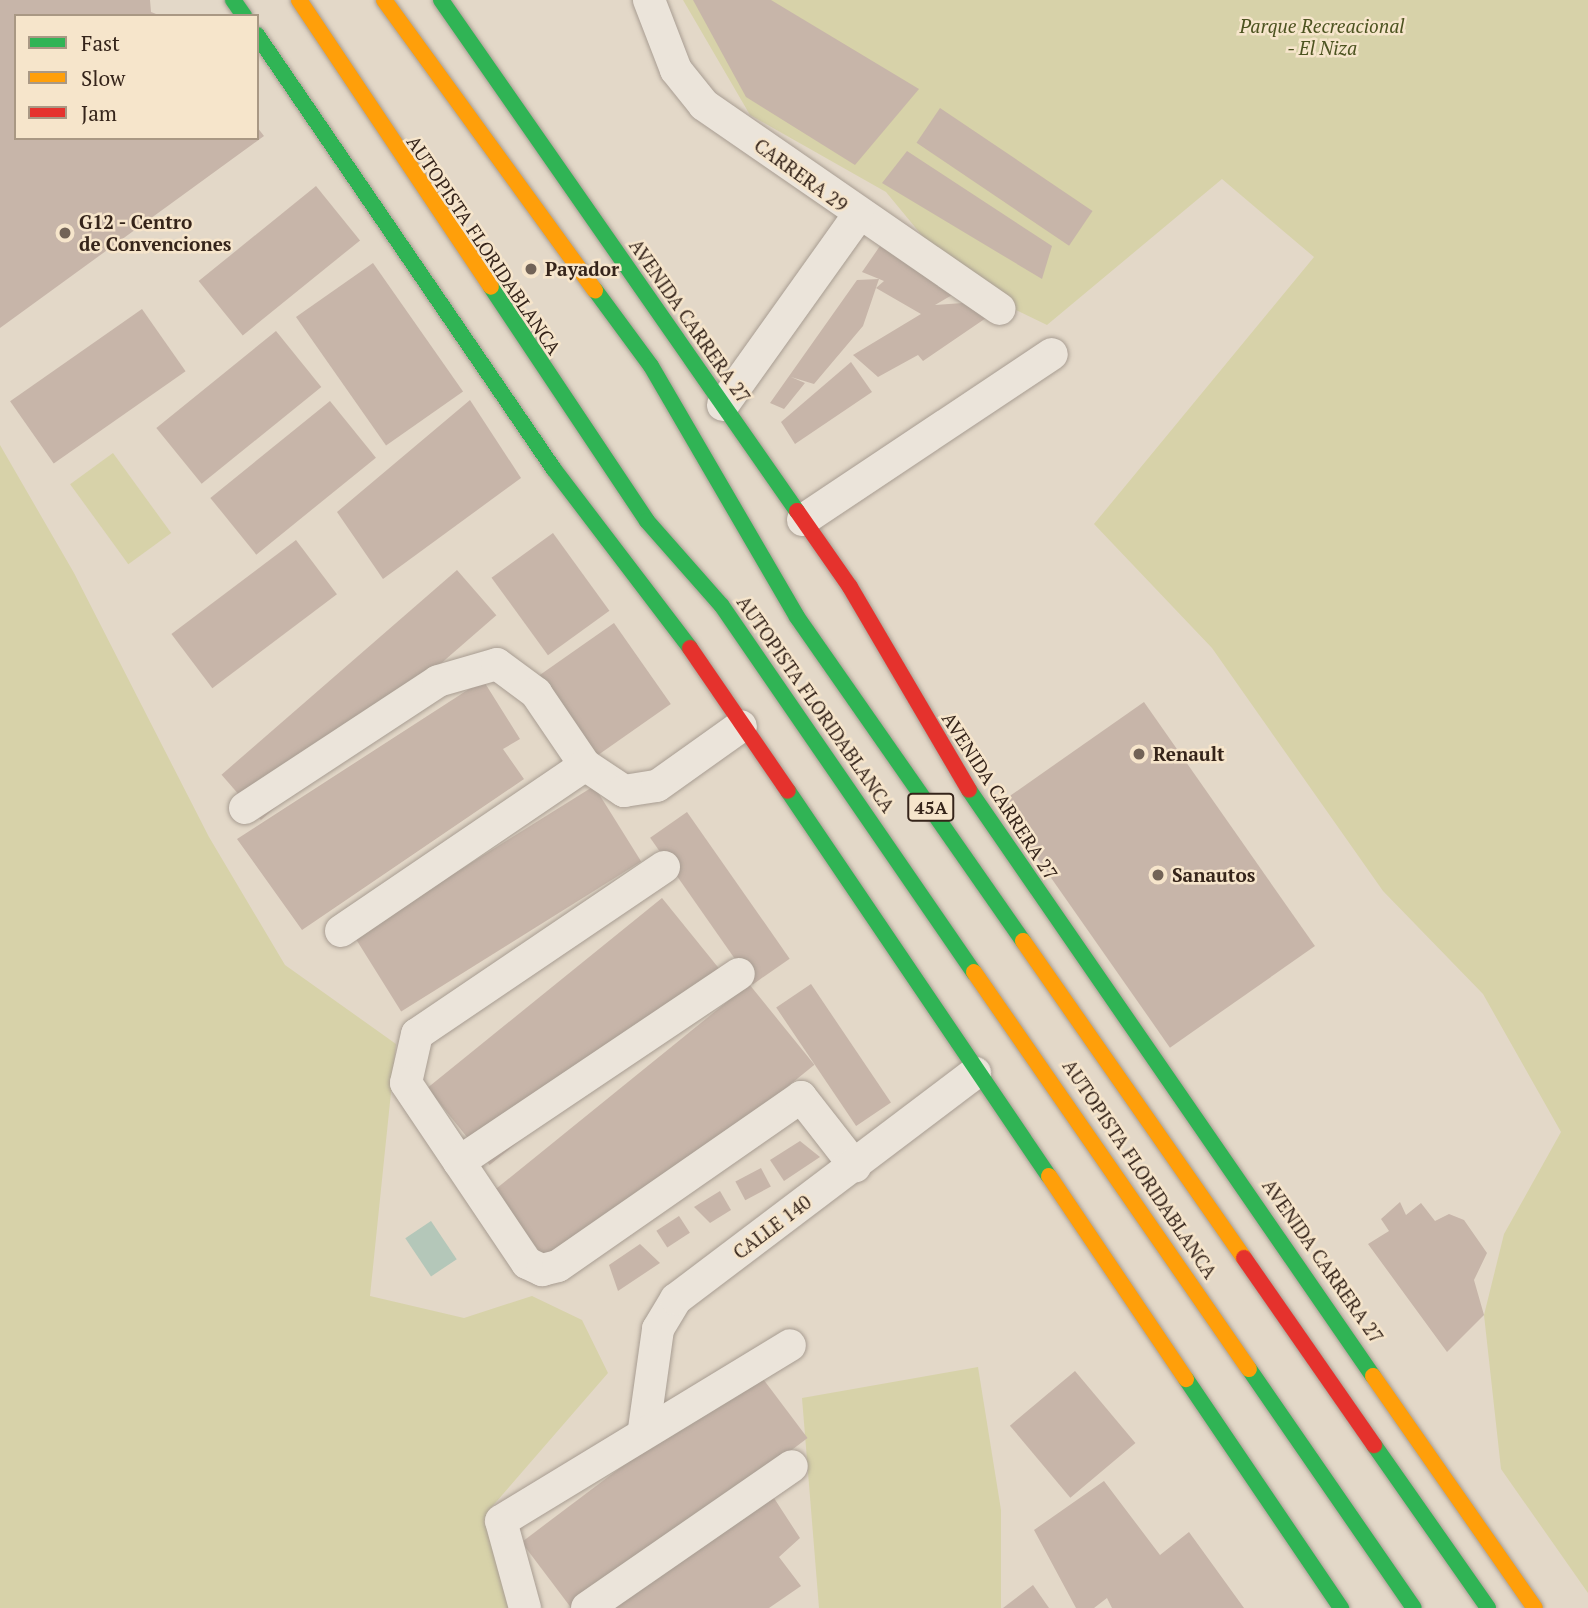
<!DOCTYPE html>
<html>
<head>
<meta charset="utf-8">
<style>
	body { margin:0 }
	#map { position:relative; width:1588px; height:1608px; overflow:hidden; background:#e3d8c8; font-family:"PT Serif",serif }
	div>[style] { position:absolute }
	.green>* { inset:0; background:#d7d2a9; transform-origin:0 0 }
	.water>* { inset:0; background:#b4c7b9; transform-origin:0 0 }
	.building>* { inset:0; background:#c7b5a9; transform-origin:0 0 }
	.roads { filter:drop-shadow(0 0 2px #a89d92) drop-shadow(0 0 2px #a89d92) }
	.street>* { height:32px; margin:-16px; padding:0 16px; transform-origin:16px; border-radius:16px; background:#ebe4da }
	.fast>* { height:16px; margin:-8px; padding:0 8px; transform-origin:8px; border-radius:8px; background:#30b455 }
	.slow>* { height:16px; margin:-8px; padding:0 8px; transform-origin:8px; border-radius:8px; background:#ff9f0a }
	.jam>* { height:16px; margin:-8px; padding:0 8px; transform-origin:8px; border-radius:8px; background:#e5322d }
	.dots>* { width:19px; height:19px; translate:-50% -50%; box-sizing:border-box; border:4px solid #f6e5cb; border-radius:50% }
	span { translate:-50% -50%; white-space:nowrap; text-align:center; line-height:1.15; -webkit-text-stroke:5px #f6e5cb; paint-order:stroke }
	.shield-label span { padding:2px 5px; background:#f6e5cb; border:2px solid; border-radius:5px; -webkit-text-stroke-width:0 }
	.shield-label { font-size:18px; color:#35241a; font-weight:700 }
	.park-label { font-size:19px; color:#4c5320; font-style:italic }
	.street-label { font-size:19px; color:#35241a }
	.poi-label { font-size:19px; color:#35241a; font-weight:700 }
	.left { translate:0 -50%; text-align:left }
	.legend { position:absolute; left:14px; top:14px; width:245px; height:126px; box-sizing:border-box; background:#f6e5cb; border:2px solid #a99884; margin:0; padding:9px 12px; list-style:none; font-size:21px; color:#35241a }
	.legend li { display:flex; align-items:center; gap:14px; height:35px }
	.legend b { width:35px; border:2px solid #a99884 }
</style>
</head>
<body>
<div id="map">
	<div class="green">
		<i style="clip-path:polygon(683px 0,1588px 0,1588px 1593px,1501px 1469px,1484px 1315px,1504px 1234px,1561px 1132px,1483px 994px,1383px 891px,1212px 648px,1094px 524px,1314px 257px,1222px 179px,1047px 325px,962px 284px,886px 192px,750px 115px)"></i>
		<i style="clip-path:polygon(0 445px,74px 573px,209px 837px,285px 965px,396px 1044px,370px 1296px,464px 1318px,532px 1296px,582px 1320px,608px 1373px,490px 1509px,506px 1543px,515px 1608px,0 1608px)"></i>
		<i style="left:113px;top:453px;width:99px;height:53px;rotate:54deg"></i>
		<i style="clip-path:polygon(978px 1367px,1001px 1510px,1001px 1608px,819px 1608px,802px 1398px)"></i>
	</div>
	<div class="water">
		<i style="left:431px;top:1221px;width:46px;height:31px;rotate:56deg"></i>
	</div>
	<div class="building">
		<i style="clip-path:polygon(0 0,150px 0,151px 12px,161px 16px,16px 16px,16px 138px,257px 138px,257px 127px,264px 136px,0 328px)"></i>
		<i style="clip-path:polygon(693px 0,771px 0,919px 89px,855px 165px,746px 97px)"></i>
		<i style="left:940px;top:108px;width:184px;height:42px;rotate:34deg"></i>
		<i style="clip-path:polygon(907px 151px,1052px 246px,1042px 279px,882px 183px)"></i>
		<i style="left:316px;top:186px;width:70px;height:151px;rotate:51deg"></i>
		<i style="clip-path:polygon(880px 246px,952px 295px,935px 305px,963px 303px,986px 318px,923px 361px,918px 355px,878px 377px,853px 355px,921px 314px,876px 288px,884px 281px,862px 272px)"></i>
		<i style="left:373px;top:263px;width:157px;height:94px;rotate:55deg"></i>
		<i style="clip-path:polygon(879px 279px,863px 326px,814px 384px,791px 377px,805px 383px,784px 409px,770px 403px,857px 280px)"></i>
		<i style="left:142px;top:309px;width:76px;height:161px;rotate:55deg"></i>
		<i style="left:276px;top:331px;width:72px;height:154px;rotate:51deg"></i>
		<i style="clip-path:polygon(851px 362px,872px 392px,795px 444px,781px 422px)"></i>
		<i style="clip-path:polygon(470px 400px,521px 478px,383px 579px,337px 512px)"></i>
		<i style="left:330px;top:401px;width:73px;height:154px;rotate:51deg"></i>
		<i style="left:553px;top:533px;width:96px;height:76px;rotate:54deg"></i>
		<i style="left:296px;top:540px;width:68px;height:156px;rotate:53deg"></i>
		<i style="left:457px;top:570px;width:60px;height:312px;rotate:49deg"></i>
		<i style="left:614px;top:623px;width:99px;height:94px;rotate:55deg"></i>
		<i style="clip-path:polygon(483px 680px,520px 739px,503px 749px,524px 779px,302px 930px,237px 839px)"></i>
		<i style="left:1144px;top:702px;width:298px;height:177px;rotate:55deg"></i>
		<i style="left:594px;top:786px;width:89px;height:283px;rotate:58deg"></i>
		<i style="left:687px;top:812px;width:179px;height:45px;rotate:55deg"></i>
		<i style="left:662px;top:898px;width:99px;height:302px;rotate:51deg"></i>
		<i style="left:749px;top:984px;width:104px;height:331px;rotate:51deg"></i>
		<i style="left:811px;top:984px;width:143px;height:42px;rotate:56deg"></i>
		<i style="clip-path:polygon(800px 1141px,820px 1157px,784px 1181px,770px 1160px)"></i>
		<i style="left:761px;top:1168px;width:21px;height:29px;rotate:62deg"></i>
		<i style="clip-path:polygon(720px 1191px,731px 1210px,710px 1223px,694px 1207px)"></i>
		<i style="clip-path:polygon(1400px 1202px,1406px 1215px,1421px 1203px,1435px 1221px,1449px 1214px,1464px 1220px,1487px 1253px,1474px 1280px,1484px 1315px,1447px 1352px,1368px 1244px,1389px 1231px,1381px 1219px)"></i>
		<i style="left:679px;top:1216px;width:20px;height:27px;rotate:57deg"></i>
		<i style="clip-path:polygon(640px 1244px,660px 1263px,618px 1291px,609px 1265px)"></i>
		<i style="left:754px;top:1367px;width:89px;height:291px;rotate:53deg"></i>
		<i style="left:1075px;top:1371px;width:94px;height:85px;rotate:50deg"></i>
		<i style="clip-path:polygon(1104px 1481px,1160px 1555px,1189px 1532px,1244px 1608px,1112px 1608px,1107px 1598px,1094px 1608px,1076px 1608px,1034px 1530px)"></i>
		<i style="clip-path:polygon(772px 1495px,800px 1538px,779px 1557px,801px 1586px,769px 1608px,610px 1608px)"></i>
		<i style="clip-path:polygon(1033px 1585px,1049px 1608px,1003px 1608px)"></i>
	</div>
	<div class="roads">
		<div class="street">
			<i style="left:649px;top:0;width:75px;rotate:68.9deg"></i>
			<i style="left:676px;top:70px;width:45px;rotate:51.3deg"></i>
			<i style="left:704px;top:105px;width:359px;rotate:34.6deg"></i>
			<i style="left:723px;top:405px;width:232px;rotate:-54.5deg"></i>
			<i style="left:803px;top:520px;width:299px;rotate:-33.7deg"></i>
			<i style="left:245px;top:808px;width:231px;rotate:-33.3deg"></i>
			<i style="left:438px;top:681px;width:61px;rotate:-16.1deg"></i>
			<i style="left:497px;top:664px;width:49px;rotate:36.6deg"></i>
			<i style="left:536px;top:693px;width:87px;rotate:55.8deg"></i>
			<i style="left:585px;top:765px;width:47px;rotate:33.7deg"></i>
			<i style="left:624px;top:791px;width:33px;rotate:-9deg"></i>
			<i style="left:657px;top:786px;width:103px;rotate:-35.5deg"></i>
			<i style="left:664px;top:867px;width:298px;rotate:145.9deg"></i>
			<i style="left:417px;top:1034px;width:50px;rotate:102.7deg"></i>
			<i style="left:406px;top:1083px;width:217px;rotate:56.1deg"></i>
			<i style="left:527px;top:1263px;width:17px;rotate:25deg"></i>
			<i style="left:542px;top:1270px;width:16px;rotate:-14deg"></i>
			<i style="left:558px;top:1266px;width:296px;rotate:-34.8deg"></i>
			<i style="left:801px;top:1097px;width:88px;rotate:52deg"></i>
			<i style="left:341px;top:931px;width:295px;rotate:-34.2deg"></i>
			<i style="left:459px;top:1162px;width:337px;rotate:-33.9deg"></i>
			<i style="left:644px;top:1429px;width:101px;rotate:-82deg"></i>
			<i style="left:658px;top:1329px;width:35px;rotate:-59deg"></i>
			<i style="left:676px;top:1299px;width:375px;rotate:-37.1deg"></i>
			<i style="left:525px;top:1608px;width:90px;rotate:-105.4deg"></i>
			<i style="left:501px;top:1521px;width:338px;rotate:-31.3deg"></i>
			<i style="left:587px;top:1608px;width:249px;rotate:-34.7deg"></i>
		</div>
		<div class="fast">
			<i style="left:233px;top:0;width:19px;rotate:55deg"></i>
			<i style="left:441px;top:0;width:623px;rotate:55.14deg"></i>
			<i style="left:257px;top:35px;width:525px;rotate:55.64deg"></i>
			<i style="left:553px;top:468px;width:226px;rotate:52.7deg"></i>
			<i style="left:491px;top:287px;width:281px;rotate:56.3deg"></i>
			<i style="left:647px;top:521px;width:113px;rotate:48.6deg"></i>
			<i style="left:722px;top:606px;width:444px;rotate:55.5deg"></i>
			<i style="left:595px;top:290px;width:94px;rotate:53.6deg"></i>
			<i style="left:651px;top:366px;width:290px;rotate:59.8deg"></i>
			<i style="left:797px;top:617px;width:395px;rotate:55.1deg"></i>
			<i style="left:969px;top:790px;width:712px;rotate:55.42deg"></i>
			<i style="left:788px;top:791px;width:465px;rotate:55.9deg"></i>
			<i style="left:1249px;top:1369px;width:290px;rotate:55.4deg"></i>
			<i style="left:1186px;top:1379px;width:277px;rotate:55.9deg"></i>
			<i style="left:1374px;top:1445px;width:199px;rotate:55deg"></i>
		</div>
		<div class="slow">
			<i style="left:299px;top:0;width:345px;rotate:56.2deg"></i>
			<i style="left:384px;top:0;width:359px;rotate:54deg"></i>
			<i style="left:1023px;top:941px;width:386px;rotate:55.1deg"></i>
			<i style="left:974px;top:972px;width:483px;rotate:55.3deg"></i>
			<i style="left:1049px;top:1176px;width:245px;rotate:56deg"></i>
			<i style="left:1373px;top:1376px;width:283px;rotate:55.1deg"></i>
		</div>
		<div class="jam">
			<i style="left:797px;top:511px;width:93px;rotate:55.1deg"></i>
			<i style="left:850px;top:587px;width:235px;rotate:59.6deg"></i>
			<i style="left:690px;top:648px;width:173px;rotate:55.6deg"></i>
			<i style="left:1244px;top:1258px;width:228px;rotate:55.2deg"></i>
		</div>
	</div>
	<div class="dots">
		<i style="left:65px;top:233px;background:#726357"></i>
		<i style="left:531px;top:269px;background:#726357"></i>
		<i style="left:1139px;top:754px;background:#726357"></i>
		<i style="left:1158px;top:875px;background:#726357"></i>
	</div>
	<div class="shield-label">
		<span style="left:931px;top:807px">45A</span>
	</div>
	<div class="park-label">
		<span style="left:1322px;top:37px">Parque Recreacional<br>- El Niza</span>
	</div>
	<div class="street-label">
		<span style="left:801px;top:175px;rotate:36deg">CARRERA 29</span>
		<span style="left:484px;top:245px;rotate:56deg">AUTOPISTA FLORIDABLANCA</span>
		<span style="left:690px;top:321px;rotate:55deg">AVENIDA CARRERA 27</span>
		<span style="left:816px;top:704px;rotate:55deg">AUTOPISTA FLORIDABLANCA</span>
		<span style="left:1000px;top:796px;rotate:57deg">AVENIDA CARRERA 27</span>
		<span style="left:1140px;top:1169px;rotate:56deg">AUTOPISTA FLORIDABLANCA</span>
		<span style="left:772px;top:1227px;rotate:-37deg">CALLE 140</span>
		<span style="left:1323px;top:1261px;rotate:55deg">AVENIDA CARRERA 27</span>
	</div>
	<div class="poi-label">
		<span class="left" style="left:79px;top:233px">G12 - Centro<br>de Convenciones</span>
		<span class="left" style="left:545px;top:269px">Payador</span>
		<span class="left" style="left:1153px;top:754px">Renault</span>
		<span class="left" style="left:1172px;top:875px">Sanautos</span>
	</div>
	<ul class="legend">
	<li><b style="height:9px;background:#30b455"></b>Fast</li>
	<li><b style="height:9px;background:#ff9f0a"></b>Slow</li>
	<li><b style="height:9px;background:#e5322d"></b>Jam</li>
	</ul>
</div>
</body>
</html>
